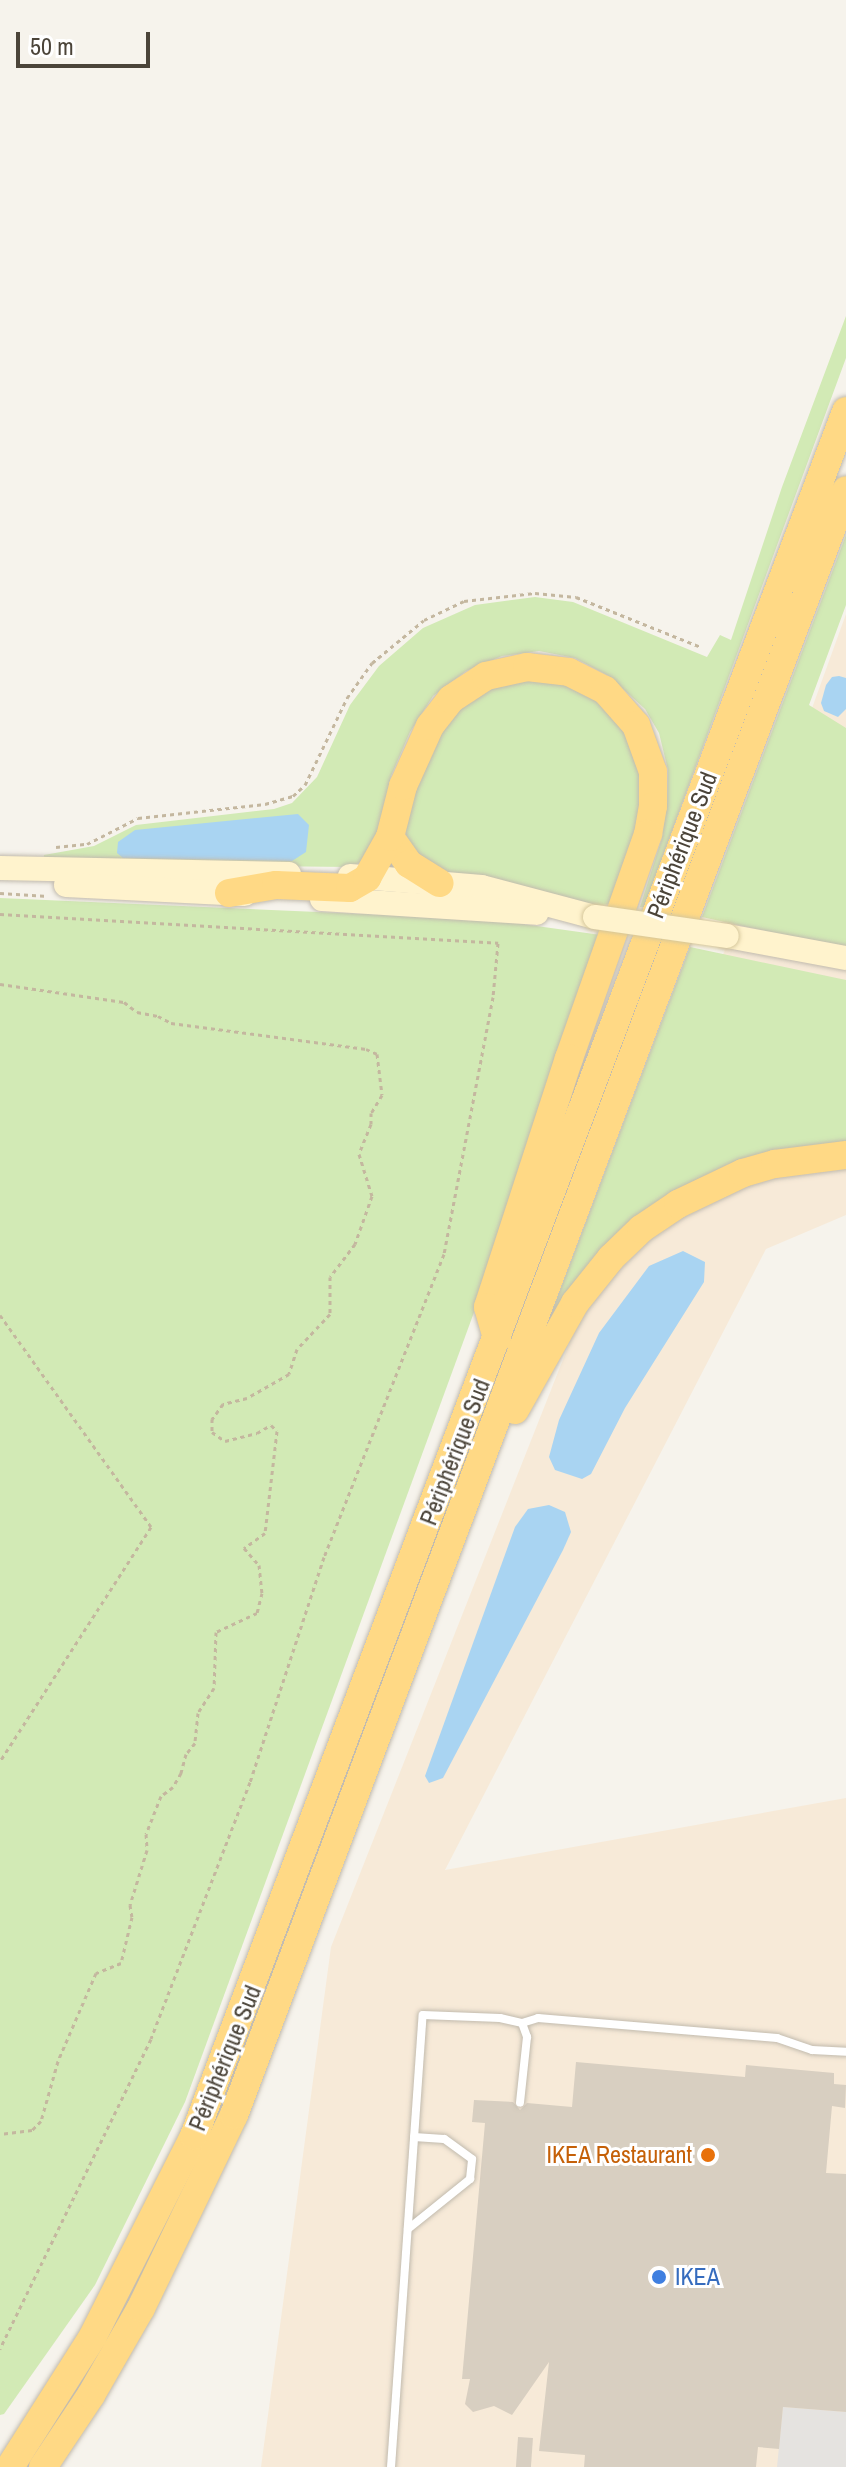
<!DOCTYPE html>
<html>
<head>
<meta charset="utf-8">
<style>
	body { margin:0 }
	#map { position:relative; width:846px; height:2467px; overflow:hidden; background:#f6f3ec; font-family:"Archivo Narrow",sans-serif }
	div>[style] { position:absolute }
	.commercial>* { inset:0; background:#f7ead8 }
	.green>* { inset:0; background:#d2eab5 }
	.parking>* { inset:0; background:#e5e3e0 }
	.water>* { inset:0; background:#a9d4f2 }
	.building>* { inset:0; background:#d8cfc1; transform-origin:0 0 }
	.path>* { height:3px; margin-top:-1.5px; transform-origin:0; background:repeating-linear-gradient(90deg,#c4b79f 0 4px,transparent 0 8px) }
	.roads { filter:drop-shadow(0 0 2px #c2bbae) drop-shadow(0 0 2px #c2bbae) }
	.service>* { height:8px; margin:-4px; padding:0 4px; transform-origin:4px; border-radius:4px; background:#fff }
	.secondary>* { height:24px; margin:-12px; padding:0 12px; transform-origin:12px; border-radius:12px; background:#fff3cd }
	.trunk>* { height:28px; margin:-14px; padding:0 14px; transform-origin:14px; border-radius:14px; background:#ffd985 }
	.bridges { filter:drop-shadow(0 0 2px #d6c79b) drop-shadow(0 0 2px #d6c79b) }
	.secondary-bridge>* { height:24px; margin:-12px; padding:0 12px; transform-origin:12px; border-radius:12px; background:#fff3cd }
	.dots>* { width:22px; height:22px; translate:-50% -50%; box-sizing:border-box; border:4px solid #fff; border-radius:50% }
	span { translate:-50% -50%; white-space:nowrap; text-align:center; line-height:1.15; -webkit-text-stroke:6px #fff; paint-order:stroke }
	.street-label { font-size:24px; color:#4b4439 }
	.food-label { font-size:24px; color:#c56008 }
	.right { translate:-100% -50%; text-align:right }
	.shop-label { font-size:24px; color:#366cbe }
	.left { translate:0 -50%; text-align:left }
	.scale { position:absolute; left:16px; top:32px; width:134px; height:36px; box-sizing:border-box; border:4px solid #4b4439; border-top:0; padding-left:10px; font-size:24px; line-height:28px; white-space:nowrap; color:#4b4439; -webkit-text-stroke:6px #fff; paint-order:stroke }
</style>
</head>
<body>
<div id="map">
	<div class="commercial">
		<i style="clip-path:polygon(846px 614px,846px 1215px,766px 1249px,445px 1870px,846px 1798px,846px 2467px,261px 2467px,331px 1947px,724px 952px)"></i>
	</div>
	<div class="green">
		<i style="clip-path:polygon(846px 316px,846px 358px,644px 907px,640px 907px,662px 838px,667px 804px,668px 770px,659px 733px,645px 709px,609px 676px,575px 658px,539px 651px,502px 656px,466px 671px,433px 696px,410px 732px,391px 776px,374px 848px,366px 859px,351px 867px,43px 864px,44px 855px,94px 846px,136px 825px,274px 809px,292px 803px,317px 777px,350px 705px,379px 666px,423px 628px,475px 605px,535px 597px,573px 602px,707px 657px,720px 635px,731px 640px,782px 487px)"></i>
		<i style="clip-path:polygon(846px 535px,846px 605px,809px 705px,846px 728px,846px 949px,702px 917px)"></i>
		<i style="clip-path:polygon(531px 674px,574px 683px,602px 698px,623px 724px,641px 760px,645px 804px,618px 902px,599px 906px,452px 876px,413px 851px,404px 830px,418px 768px,458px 706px,490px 686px)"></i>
		<i style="clip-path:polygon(0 898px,387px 915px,515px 923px,601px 935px,484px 1285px,185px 2102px,95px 2285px,4px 2414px,0 2415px)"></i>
		<i style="clip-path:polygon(690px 947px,846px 980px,846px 1146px,673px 1195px,542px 1338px)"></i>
	</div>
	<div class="parking">
		<i style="clip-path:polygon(783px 2407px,846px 2412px,846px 2467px,777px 2467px)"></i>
	</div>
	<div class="water">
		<i style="clip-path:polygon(839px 676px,846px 678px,846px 709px,838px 717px,824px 711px,821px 703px,826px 685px,832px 677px)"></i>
		<i style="clip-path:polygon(298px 814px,309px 825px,306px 852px,292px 861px,123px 858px,117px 853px,118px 842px,135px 830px)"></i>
		<i style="clip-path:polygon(683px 1251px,705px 1262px,704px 1282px,625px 1408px,591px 1474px,582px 1479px,555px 1470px,549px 1457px,559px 1420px,599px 1333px,649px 1266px)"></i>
		<i style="clip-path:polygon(549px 1505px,565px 1512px,571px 1532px,563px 1550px,443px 1778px,429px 1783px,425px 1776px,515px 1527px,528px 1509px)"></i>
	</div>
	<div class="building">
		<i style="clip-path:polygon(576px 2062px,745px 2077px,746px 2065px,834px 2073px,834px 2084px,846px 2085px,845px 2108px,832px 2106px,826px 2173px,846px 2174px,846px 2412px,783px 2407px,779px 2449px,758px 2447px,756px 2467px,584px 2467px,585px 2455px,539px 2451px,549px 2362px,512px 2415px,494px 2406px,473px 2412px,465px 2404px,470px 2379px,462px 2379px,485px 2123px,472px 2122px,474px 2100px,513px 2102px,520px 2110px,527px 2103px,572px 2107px)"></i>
		<i style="left:518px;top:2437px;width:15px;height:30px;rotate:4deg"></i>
	</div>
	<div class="path">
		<i style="left:56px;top:847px;width:31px;rotate:-6deg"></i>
		<i style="left:87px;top:844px;width:57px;rotate:-27deg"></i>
		<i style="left:138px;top:818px;width:128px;rotate:-6.3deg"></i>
		<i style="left:265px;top:804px;width:29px;rotate:-16deg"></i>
		<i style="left:293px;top:796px;width:16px;rotate:-43deg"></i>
		<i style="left:305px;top:785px;width:97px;rotate:-64.2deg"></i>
		<i style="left:347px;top:698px;width:43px;rotate:-54.5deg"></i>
		<i style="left:372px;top:663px;width:67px;rotate:-39.6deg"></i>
		<i style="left:424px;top:620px;width:44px;rotate:-25.4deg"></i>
		<i style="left:464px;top:601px;width:71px;rotate:-6.4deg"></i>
		<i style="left:535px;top:593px;width:41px;rotate:5.6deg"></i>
		<i style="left:576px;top:597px;width:135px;rotate:21.8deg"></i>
		<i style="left:0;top:893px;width:48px;rotate:3.6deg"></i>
		<i style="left:0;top:914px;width:499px;rotate:3.3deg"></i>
		<i style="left:498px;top:943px;width:54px;rotate:95.3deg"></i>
		<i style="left:493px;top:997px;width:262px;rotate:100.8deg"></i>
		<i style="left:444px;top:1254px;width:326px;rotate:111.6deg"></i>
		<i style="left:324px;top:1557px;width:237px;rotate:108.2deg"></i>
		<i style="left:250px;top:1782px;width:275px;rotate:111.1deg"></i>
		<i style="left:151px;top:2039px;width:345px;rotate:116deg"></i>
		<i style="left:0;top:984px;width:125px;rotate:8.3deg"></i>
		<i style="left:124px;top:1002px;width:16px;rotate:38deg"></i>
		<i style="left:137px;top:1012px;width:21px;rotate:11deg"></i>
		<i style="left:158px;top:1016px;width:15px;rotate:28deg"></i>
		<i style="left:171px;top:1023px;width:197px;rotate:7.6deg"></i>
		<i style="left:366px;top:1049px;width:12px;rotate:24deg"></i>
		<i style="left:377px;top:1054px;width:41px;rotate:83deg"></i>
		<i style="left:382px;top:1095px;width:21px;rotate:121deg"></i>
		<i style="left:371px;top:1113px;width:11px;rotate:90deg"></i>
		<i style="left:371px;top:1124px;width:32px;rotate:112deg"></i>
		<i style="left:359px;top:1154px;width:44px;rotate:72.8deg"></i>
		<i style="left:372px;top:1196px;width:51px;rotate:109.5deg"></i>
		<i style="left:355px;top:1244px;width:41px;rotate:127.1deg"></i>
		<i style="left:330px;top:1277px;width:37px;rotate:90deg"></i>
		<i style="left:330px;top:1314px;width:48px;rotate:133.3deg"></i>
		<i style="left:297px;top:1349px;width:26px;rotate:108deg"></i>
		<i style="left:289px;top:1374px;width:48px;rotate:150.3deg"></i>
		<i style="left:247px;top:1398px;width:25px;rotate:166deg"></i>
		<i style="left:223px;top:1404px;width:19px;rotate:126deg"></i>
		<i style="left:212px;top:1419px;width:13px;rotate:90deg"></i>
		<i style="left:212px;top:1432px;width:16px;rotate:35deg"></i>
		<i style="left:225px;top:1441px;width:33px;rotate:-14deg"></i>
		<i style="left:257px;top:1433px;width:16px;rotate:-30deg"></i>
		<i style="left:271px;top:1425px;width:8px;rotate:45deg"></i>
		<i style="left:277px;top:1431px;width:103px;rotate:96.7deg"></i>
		<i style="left:265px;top:1533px;width:26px;rotate:144deg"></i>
		<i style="left:244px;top:1548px;width:23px;rotate:49deg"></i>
		<i style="left:259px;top:1565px;width:28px;rotate:84deg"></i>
		<i style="left:262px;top:1593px;width:21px;rotate:104deg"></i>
		<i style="left:257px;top:1613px;width:45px;rotate:155.1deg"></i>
		<i style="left:216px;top:1632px;width:56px;rotate:92deg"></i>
		<i style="left:214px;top:1688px;width:30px;rotate:123deg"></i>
		<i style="left:198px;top:1713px;width:30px;rotate:96deg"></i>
		<i style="left:195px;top:1743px;width:14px;rotate:129deg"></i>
		<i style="left:186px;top:1754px;width:20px;rotate:105deg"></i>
		<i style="left:181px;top:1773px;width:16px;rotate:120deg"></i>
		<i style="left:173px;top:1787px;width:15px;rotate:143deg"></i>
		<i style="left:161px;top:1796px;width:41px;rotate:111.5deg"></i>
		<i style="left:146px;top:1834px;width:16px;rotate:86deg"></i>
		<i style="left:147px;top:1850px;width:58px;rotate:107.2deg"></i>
		<i style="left:130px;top:1905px;width:12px;rotate:81deg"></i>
		<i style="left:132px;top:1917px;width:47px;rotate:103.4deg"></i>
		<i style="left:121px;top:1963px;width:27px;rotate:158deg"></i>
		<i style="left:96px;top:1973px;width:96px;rotate:113.4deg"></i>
		<i style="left:58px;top:2061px;width:62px;rotate:105.8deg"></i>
		<i style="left:41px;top:2121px;width:13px;rotate:135deg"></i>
		<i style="left:32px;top:2130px;width:32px;rotate:173deg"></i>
		<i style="left:0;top:1315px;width:260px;rotate:54.5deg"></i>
		<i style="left:151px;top:1527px;width:278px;rotate:122.8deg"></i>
	</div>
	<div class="roads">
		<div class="service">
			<i style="left:522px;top:2023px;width:17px;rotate:-17deg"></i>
			<i style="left:538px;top:2018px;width:240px;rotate:4.8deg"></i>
			<i style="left:777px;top:2038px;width:37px;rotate:19deg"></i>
			<i style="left:812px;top:2050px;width:34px;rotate:3deg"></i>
			<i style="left:408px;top:2229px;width:80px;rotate:-38.9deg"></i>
			<i style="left:470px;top:2179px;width:20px;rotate:-84deg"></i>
			<i style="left:472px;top:2159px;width:34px;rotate:-144deg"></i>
			<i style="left:444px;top:2139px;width:30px;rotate:-176deg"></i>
			<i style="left:391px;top:2467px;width:453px;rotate:-86deg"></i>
			<i style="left:423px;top:2015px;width:77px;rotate:2.2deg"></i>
			<i style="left:500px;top:2018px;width:23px;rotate:13deg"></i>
			<i style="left:522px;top:2023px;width:15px;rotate:70deg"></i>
			<i style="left:527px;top:2037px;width:66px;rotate:96.1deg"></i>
		</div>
		<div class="secondary">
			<i style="left:0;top:868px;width:289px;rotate:1.2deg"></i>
			<i style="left:350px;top:876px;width:132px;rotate:4.8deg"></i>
			<i style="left:482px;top:887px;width:117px;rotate:14.9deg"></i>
			<i style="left:66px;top:885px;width:179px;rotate:2.9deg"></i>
			<i style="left:322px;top:899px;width:215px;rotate:3.7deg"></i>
			<i style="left:727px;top:936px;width:121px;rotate:10.5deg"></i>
		</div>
		<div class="trunk">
			<i style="left:390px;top:837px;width:33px;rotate:55deg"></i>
			<i style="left:409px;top:864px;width:36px;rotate:32deg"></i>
			<i style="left:229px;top:893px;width:48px;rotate:-9.7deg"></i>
			<i style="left:276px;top:885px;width:74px;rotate:2.3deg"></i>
			<i style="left:350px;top:888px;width:20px;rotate:-30deg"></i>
			<i style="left:367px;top:878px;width:47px;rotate:-60.7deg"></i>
			<i style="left:390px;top:837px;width:53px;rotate:-75.7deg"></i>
			<i style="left:403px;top:786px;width:66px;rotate:-65.8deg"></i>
			<i style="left:430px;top:726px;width:34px;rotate:-52deg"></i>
			<i style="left:451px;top:699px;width:42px;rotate:-33.3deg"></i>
			<i style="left:486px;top:676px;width:42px;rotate:-12.4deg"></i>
			<i style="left:527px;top:667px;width:42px;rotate:6.8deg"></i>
			<i style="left:569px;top:672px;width:40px;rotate:26.6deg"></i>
			<i style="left:605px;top:690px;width:47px;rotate:48.5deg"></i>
			<i style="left:636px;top:725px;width:50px;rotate:70.1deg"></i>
			<i style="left:653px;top:772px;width:34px;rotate:90deg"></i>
			<i style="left:653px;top:806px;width:28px;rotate:100deg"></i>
			<i style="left:648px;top:834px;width:238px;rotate:109.4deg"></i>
			<i style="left:569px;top:1058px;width:262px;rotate:108deg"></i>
			<i style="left:488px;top:1307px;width:33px;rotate:74deg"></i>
			<i style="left:515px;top:1410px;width:123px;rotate:-60.7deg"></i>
			<i style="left:575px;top:1303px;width:58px;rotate:-51.3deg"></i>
			<i style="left:611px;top:1258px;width:42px;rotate:-44deg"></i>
			<i style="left:641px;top:1229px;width:45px;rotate:-34deg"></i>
			<i style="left:678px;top:1204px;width:72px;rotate:-25.5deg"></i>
			<i style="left:743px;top:1173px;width:33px;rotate:-16deg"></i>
			<i style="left:775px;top:1164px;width:72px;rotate:-7.2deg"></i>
			<i style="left:10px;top:2467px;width:155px;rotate:-57.6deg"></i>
			<i style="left:93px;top:2336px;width:224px;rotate:-63.2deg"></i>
			<i style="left:194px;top:2136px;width:1844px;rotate:-69.29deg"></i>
			<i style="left:43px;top:2467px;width:87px;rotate:-56.3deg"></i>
			<i style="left:91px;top:2395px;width:100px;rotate:-60.1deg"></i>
			<i style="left:141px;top:2308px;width:214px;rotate:-64.3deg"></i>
			<i style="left:234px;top:2115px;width:1736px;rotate:-69.36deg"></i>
		</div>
	</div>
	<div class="bridges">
		<div class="secondary-bridge">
			<i style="left:595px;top:917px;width:133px;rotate:8.2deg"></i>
		</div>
	</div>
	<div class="dots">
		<i style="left:708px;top:2155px;background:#e8710a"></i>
		<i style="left:659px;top:2277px;background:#3f7fe0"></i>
	</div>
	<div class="street-label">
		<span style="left:682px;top:845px;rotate:-69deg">Périphérique Sud</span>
		<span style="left:455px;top:1452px;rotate:-69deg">Périphérique Sud</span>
		<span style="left:225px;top:2058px;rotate:-68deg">Périphérique Sud</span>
	</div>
	<div class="food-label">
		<span class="right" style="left:692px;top:2155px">IKEA Restaurant</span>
	</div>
	<div class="shop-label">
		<span class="left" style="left:675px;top:2277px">IKEA</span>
	</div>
	<div class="scale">50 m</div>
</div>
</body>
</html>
